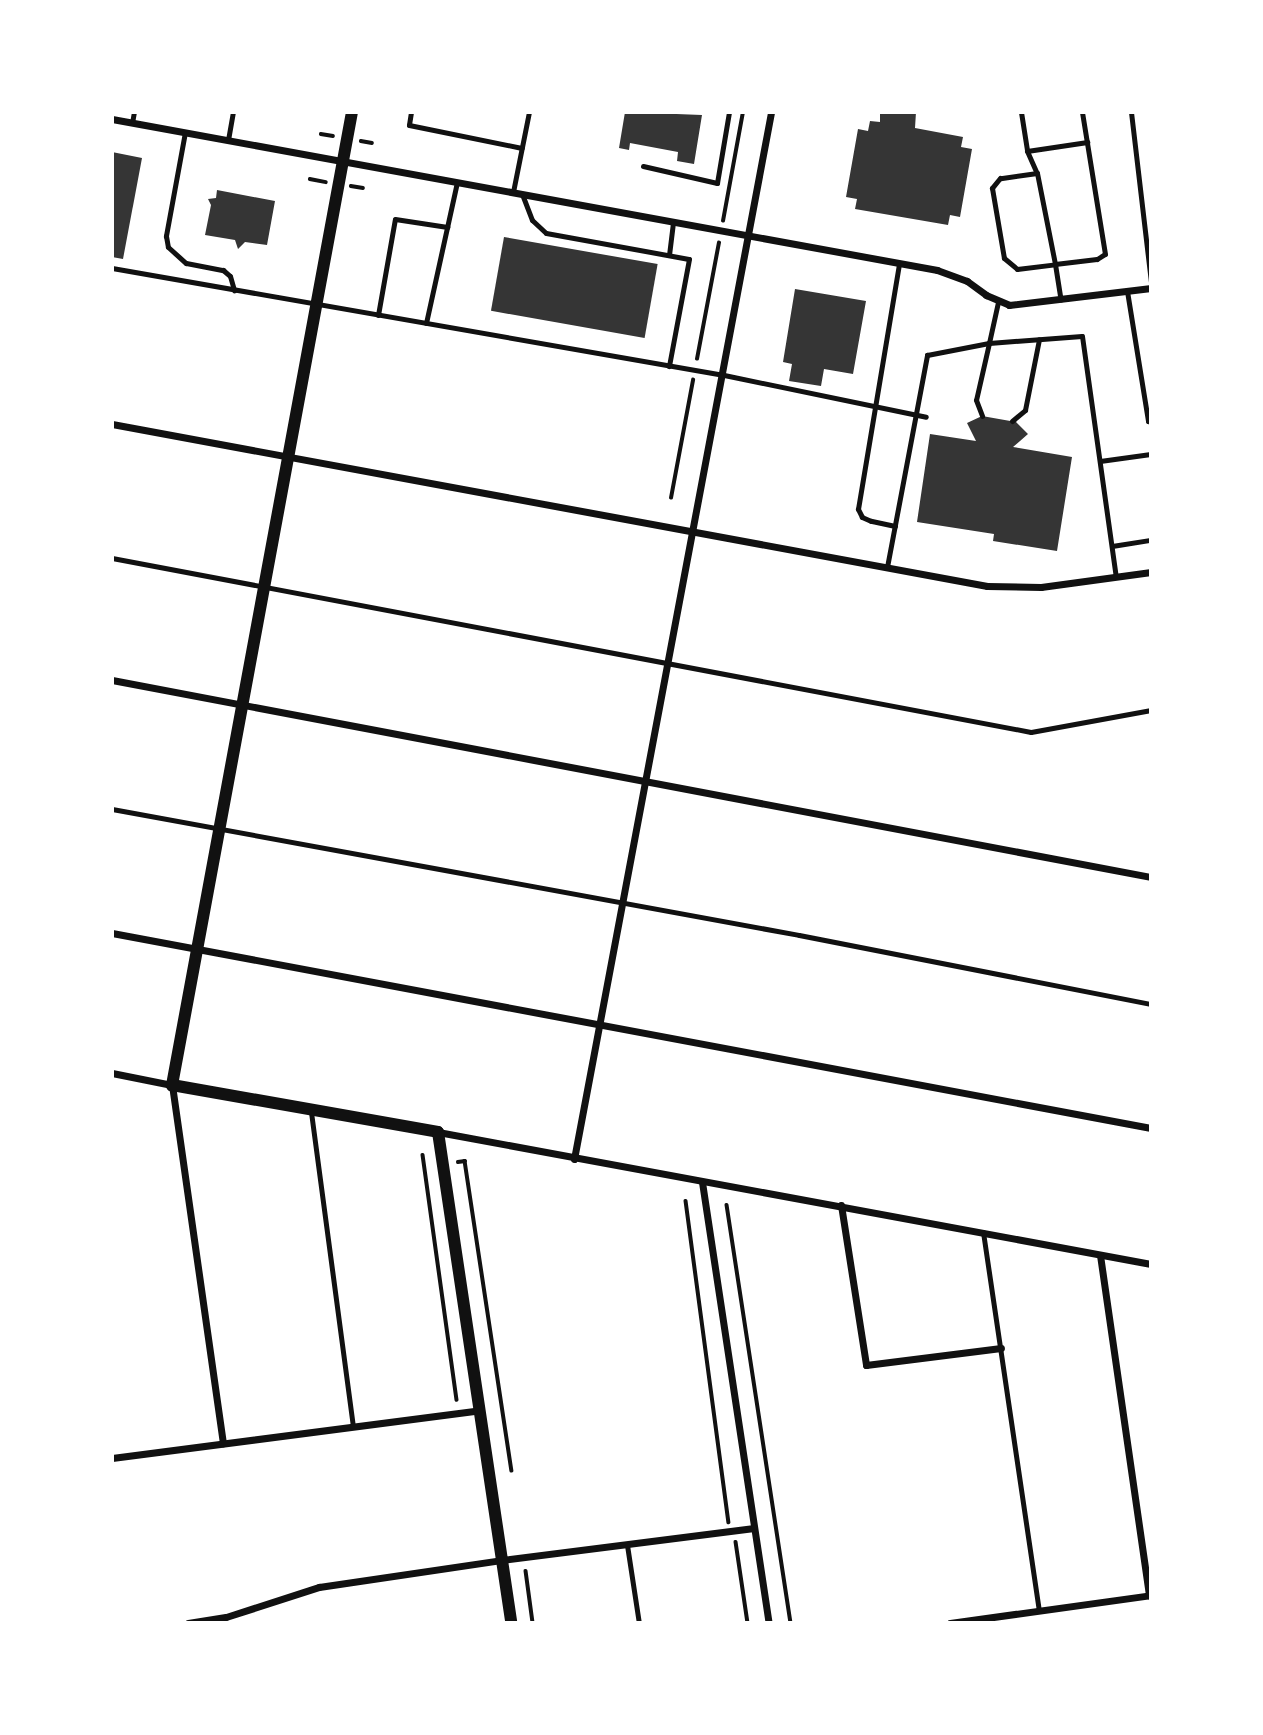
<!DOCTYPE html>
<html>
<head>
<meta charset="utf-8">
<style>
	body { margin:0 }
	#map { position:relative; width:1263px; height:1735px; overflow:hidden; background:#fff; font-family:Ubuntu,sans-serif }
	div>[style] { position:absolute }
	.building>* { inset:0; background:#353535; transform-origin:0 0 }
	.path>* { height:3.5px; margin:-1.75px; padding:0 1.75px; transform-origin:1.75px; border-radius:1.75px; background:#111 }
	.service>* { height:5px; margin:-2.5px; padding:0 2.5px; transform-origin:2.5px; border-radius:2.5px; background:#111 }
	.minor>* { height:7px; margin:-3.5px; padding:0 3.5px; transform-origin:3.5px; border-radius:3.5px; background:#111 }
	.tertiary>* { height:12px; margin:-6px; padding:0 6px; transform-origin:6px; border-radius:6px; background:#111 }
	span { translate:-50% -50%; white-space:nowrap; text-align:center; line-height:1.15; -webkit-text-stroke:5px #fff; paint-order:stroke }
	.frame { position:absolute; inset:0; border:114px solid #fff; pointer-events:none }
</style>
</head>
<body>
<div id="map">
	<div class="building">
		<i style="clip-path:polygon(625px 112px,702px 115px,694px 164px,677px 161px,678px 152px,630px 143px,629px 150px,619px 148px)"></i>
		<i style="clip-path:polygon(880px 112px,916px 112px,915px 128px,963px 137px,961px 147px,972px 149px,960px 217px,950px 215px,948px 225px,855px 209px,857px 199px,846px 197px,858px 129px,868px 131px,870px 121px,880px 122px)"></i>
		<i style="clip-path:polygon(112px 152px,142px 158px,123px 259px,112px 257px)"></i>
		<i style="clip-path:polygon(217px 190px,275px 201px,267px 245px,245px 242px,238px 249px,235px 240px,205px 235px,211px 205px,208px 199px,216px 198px)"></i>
		<i style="left:504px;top:237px;width:156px;height:75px;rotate:10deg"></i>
		<i style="clip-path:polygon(795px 289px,866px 301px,853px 374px,824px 369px,821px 386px,789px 381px,792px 364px,783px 362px)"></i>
		<i style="clip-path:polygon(982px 416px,1016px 422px,1028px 434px,1013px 447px,1072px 457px,1057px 551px,993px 541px,994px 534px,917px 522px,930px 434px,976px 441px,967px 423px)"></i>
	</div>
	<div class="path">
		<i style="left:321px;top:134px;width:12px;rotate:9deg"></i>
		<i style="left:361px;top:141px;width:11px;rotate:10deg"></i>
		<i style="left:310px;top:179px;width:16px;rotate:11deg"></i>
		<i style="left:351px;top:186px;width:12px;rotate:9deg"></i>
		<i style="left:723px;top:221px;width:111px;rotate:-79.6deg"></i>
		<i style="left:697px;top:359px;width:118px;rotate:-79.3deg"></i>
		<i style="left:671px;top:498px;width:120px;rotate:-79.4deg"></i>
		<i style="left:423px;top:1155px;width:247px;rotate:82.1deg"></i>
		<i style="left:458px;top:1162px;width:7px;rotate:-8deg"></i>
		<i style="left:465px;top:1161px;width:313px;rotate:81.4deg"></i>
		<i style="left:686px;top:1201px;width:324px;rotate:82.4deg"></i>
		<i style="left:727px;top:1205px;width:423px;rotate:81.3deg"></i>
		<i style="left:736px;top:1542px;width:82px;rotate:81.6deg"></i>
		<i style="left:526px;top:1571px;width:52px;rotate:82.3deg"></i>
	</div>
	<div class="service">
		<i style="left:411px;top:112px;width:13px;rotate:99deg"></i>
		<i style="left:409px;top:125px;width:115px;rotate:11.5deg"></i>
		<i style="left:1021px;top:112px;width:39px;rotate:81deg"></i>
		<i style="left:1027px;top:151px;width:24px;rotate:66deg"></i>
		<i style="left:1037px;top:173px;width:93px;rotate:78.8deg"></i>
		<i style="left:1055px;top:264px;width:42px;rotate:-6.8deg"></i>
		<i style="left:1097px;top:259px;width:9px;rotate:-32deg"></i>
		<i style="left:1105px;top:254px;width:144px;rotate:-99.2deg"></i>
		<i style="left:1131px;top:112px;width:171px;rotate:83.3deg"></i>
		<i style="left:132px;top:123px;width:11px;rotate:-80deg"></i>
		<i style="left:185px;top:132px;width:106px;rotate:100.4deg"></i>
		<i style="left:166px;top:236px;width:11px;rotate:80deg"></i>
		<i style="left:168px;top:247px;width:24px;rotate:42deg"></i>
		<i style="left:186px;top:263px;width:38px;rotate:11deg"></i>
		<i style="left:223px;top:270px;width:9px;rotate:41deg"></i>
		<i style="left:230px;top:276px;width:15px;rotate:74deg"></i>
		<i style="left:228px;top:140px;width:28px;rotate:-80deg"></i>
		<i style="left:1027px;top:151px;width:61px;rotate:-8.5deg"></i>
		<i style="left:643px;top:166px;width:76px;rotate:12.9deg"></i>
		<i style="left:717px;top:183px;width:72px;rotate:-80.4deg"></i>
		<i style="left:1037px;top:173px;width:37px;rotate:172deg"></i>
		<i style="left:1000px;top:178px;width:13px;rotate:129deg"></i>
		<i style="left:992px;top:188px;width:71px;rotate:80.3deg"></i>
		<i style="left:1004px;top:258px;width:17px;rotate:40deg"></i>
		<i style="left:1017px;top:269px;width:38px;rotate:-7deg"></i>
		<i style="left:1055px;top:264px;width:36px;rotate:81deg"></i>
		<i style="left:513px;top:192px;width:82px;rotate:-78.7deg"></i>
		<i style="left:522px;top:194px;width:28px;rotate:69deg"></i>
		<i style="left:532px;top:220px;width:19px;rotate:43deg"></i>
		<i style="left:546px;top:233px;width:145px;rotate:10.3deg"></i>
		<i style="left:689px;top:259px;width:109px;rotate:100.6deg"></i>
		<i style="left:669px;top:255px;width:34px;rotate:-83deg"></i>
		<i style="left:112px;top:268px;width:621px;rotate:9.92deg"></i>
		<i style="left:724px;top:375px;width:206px;rotate:11.7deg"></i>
		<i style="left:1127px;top:291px;width:132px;rotate:80.8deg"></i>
		<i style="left:1148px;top:421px;width:3px;rotate:-18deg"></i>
		<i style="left:998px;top:302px;width:42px;rotate:102.4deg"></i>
		<i style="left:989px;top:343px;width:93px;rotate:-4.3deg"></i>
		<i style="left:1082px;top:336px;width:243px;rotate:82deg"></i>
		<i style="left:378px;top:315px;width:97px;rotate:-80deg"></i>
		<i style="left:395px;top:219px;width:53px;rotate:8.7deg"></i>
		<i style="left:426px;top:323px;width:144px;rotate:-77.6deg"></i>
		<i style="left:1012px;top:421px;width:17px;rotate:-40deg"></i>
		<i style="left:1025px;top:410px;width:72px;rotate:-78.8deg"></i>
		<i style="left:1100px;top:461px;width:51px;rotate:-7.8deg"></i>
		<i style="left:895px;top:526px;width:25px;rotate:-168deg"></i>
		<i style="left:871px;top:521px;width:10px;rotate:-156deg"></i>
		<i style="left:862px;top:517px;width:9px;rotate:-117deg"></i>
		<i style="left:858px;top:509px;width:249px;rotate:-80.5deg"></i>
		<i style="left:1112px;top:546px;width:39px;rotate:-9deg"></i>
		<i style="left:112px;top:558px;width:935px;rotate:10.72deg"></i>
		<i style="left:1031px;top:732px;width:122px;rotate:-10.4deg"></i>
		<i style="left:887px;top:567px;width:216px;rotate:-79.3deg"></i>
		<i style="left:927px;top:355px;width:63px;rotate:-11deg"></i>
		<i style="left:989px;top:343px;width:58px;rotate:102.8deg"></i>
		<i style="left:976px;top:400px;width:17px;rotate:69deg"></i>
		<i style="left:112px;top:809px;width:698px;rotate:10.39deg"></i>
		<i style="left:799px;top:935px;width:359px;rotate:11.1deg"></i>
		<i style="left:311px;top:1112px;width:317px;rotate:82.4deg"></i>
		<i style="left:983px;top:1232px;width:383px;rotate:81.6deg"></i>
		<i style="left:627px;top:1545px;width:79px;rotate:81.3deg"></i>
	</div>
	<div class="minor">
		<i style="left:112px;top:119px;width:839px;rotate:10.37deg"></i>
		<i style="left:937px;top:270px;width:32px;rotate:20deg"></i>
		<i style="left:967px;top:281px;width:24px;rotate:36deg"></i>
		<i style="left:986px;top:295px;width:25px;rotate:23deg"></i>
		<i style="left:1009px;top:305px;width:143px;rotate:-6.8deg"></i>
		<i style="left:112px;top:424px;width:890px;rotate:10.49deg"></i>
		<i style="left:987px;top:586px;width:54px;rotate:1.1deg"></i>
		<i style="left:1041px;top:587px;width:111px;rotate:-7.8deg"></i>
		<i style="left:112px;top:680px;width:1058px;rotate:10.74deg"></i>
		<i style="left:112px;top:933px;width:1057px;rotate:10.63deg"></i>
		<i style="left:112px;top:1073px;width:61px;rotate:11.3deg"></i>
		<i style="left:172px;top:1085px;width:362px;rotate:81.9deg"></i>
		<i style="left:438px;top:1132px;width:725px;rotate:10.49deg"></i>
		<i style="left:574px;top:1159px;width:1065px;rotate:-79.34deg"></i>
		<i style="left:702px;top:1182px;width:446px;rotate:81.4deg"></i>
		<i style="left:841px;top:1205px;width:162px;rotate:81.1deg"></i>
		<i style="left:866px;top:1365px;width:136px;rotate:-7.2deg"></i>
		<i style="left:1100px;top:1255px;width:344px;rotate:81.8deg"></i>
		<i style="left:112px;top:1458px;width:371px;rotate:-7.4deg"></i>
		<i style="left:188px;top:1623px;width:38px;rotate:-9deg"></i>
		<i style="left:226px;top:1617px;width:98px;rotate:-17.9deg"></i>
		<i style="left:319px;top:1587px;width:184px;rotate:-8.4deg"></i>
		<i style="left:501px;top:1560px;width:255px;rotate:-7.2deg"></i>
		<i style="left:950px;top:1623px;width:203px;rotate:-7.9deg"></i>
	</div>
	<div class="tertiary">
		<i style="left:352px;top:112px;width:990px;rotate:100.48deg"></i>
		<i style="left:172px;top:1085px;width:270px;rotate:10deg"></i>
		<i style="left:438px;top:1132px;width:496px;rotate:81.5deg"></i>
	</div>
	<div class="frame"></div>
</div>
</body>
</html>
